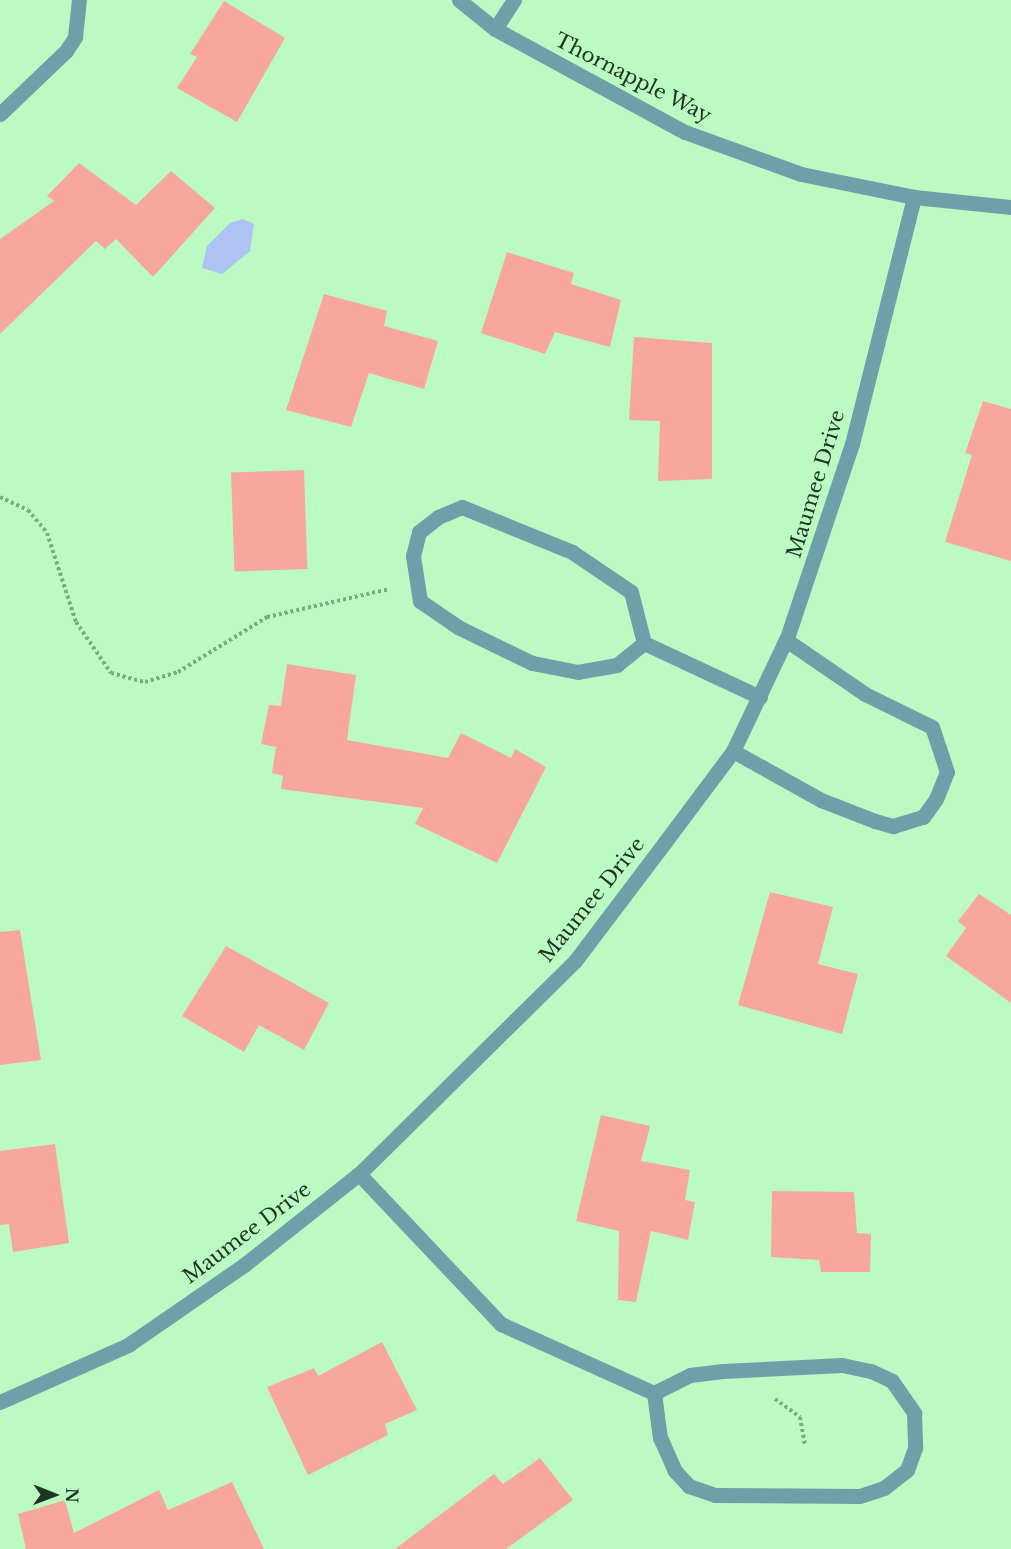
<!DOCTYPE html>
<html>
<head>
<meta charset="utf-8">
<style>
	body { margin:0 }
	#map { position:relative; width:1011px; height:1549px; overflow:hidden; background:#bcfac3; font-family:"Libre Baskerville",serif }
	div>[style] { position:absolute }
	.water>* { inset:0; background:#aec2f4 }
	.building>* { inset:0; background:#f7a79c; transform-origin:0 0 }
	.path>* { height:4px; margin-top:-2px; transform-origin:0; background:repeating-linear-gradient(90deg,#7baa81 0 3px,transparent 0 6px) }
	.minor>* { height:15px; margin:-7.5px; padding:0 7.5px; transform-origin:7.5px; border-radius:7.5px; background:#6da1a9 }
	span { translate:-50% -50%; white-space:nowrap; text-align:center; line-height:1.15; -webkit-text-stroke:4.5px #bcfac3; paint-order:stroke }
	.street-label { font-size:20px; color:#1d3621 }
	.north { position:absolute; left:24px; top:1465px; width:60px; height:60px; -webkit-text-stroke:4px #bcfac3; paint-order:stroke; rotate:91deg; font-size:16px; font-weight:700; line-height:24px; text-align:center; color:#1d3621 }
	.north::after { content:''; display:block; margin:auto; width:21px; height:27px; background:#1d3621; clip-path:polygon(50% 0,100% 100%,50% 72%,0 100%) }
</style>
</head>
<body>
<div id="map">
	<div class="water">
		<i style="clip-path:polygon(243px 219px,254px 224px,250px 251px,222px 274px,202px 268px,207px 246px,230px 223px)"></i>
	</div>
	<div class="building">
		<i style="clip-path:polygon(224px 1px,285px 38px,237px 122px,177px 88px,197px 57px,190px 54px)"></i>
		<i style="clip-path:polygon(79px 163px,136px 205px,171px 171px,215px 208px,153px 277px,116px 239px,105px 249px,96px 241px,0 334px,0 239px,54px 201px,47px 196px)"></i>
		<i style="clip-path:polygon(507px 252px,574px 273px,571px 284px,621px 300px,610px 347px,555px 332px,545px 354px,481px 333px)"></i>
		<i style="clip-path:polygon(324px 294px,387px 311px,384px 326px,438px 341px,424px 389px,369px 373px,351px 427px,286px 410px)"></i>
		<i style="clip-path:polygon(634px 337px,712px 343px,712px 479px,658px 481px,660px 421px,629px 420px)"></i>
		<i style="clip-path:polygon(983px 401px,1011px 409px,1011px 561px,945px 542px,972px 455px,965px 453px)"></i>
		<i style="left:304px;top:470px;width:99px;height:73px;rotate:88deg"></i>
		<i style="clip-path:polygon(287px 664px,356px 675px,347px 740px,448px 758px,461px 733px,511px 758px,515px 749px,546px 767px,497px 863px,415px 824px,423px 808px,281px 789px,283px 776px,272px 773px,276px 747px,261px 744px,269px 705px,281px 706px)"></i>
		<i style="clip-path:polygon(770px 892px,833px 907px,818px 964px,858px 974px,842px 1034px,738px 1005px)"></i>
		<i style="clip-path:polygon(979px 894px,1011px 915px,1011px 1003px,946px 956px,966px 928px,958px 921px)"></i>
		<i style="clip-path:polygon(20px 930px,41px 1060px,0 1065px,0 932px)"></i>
		<i style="clip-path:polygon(226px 946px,329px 1003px,304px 1050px,259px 1025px,244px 1052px,182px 1016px)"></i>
		<i style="clip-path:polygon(601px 1115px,650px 1126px,641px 1161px,690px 1170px,685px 1200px,695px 1202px,688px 1240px,651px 1231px,636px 1302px,618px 1300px,619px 1231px,576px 1221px)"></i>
		<i style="clip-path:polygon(55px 1144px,69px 1243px,13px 1252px,9px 1224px,0 1225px,0 1151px)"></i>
		<i style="clip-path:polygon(772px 1191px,854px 1192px,857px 1233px,871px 1234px,870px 1272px,821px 1272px,819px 1260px,771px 1257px)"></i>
		<i style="clip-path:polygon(382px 1342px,417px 1410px,385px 1424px,388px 1435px,308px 1475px,267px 1387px,314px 1368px,318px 1376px)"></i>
		<i style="clip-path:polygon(540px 1458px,573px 1500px,506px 1549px,395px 1549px,494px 1474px,503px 1484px)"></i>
		<i style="clip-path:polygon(232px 1482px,264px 1549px,26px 1549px,18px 1514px,65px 1500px,74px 1533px,159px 1490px,168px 1510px)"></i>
	</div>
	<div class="path">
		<i style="left:0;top:497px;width:31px;rotate:25deg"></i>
		<i style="left:28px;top:510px;width:30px;rotate:50deg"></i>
		<i style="left:47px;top:533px;width:94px;rotate:72deg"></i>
		<i style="left:76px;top:622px;width:62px;rotate:55.5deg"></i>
		<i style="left:111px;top:673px;width:35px;rotate:15deg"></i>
		<i style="left:145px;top:682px;width:34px;rotate:-17deg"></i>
		<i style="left:178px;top:672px;width:105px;rotate:-31.7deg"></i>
		<i style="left:267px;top:617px;width:125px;rotate:-12.9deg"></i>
		<i style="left:775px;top:1399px;width:31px;rotate:36deg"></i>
		<i style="left:800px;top:1417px;width:28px;rotate:80deg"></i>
	</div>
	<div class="minor">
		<i style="left:459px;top:0;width:46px;rotate:38.9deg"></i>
		<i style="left:495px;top:29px;width:216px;rotate:28.5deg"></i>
		<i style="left:685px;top:132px;width:123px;rotate:19.9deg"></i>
		<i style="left:801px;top:174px;width:115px;rotate:11.5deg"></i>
		<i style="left:914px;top:197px;width:98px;rotate:5.9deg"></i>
		<i style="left:495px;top:29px;width:35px;rotate:-57deg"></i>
		<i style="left:0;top:114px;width:91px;rotate:-43.7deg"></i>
		<i style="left:66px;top:51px;width:17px;rotate:-57deg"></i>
		<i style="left:75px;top:37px;width:37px;rotate:-84deg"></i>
		<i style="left:644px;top:643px;width:35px;rotate:141deg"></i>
		<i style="left:617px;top:665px;width:40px;rotate:170deg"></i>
		<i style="left:578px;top:672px;width:47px;rotate:-168.9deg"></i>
		<i style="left:532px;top:663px;width:82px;rotate:-154.1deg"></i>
		<i style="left:458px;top:627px;width:46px;rotate:-145.6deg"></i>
		<i style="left:420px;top:601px;width:46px;rotate:-98.8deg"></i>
		<i style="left:413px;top:556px;width:25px;rotate:-76deg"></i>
		<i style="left:419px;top:532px;width:24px;rotate:-38deg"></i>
		<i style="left:438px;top:517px;width:26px;rotate:-23deg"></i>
		<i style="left:462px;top:507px;width:119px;rotate:22.2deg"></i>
		<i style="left:572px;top:552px;width:71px;rotate:34.1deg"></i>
		<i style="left:631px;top:592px;width:53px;rotate:75.7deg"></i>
		<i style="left:644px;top:643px;width:128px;rotate:25deg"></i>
		<i style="left:733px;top:751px;width:101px;rotate:29.1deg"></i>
		<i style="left:821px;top:800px;width:58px;rotate:21.3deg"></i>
		<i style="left:875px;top:821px;width:19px;rotate:16deg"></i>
		<i style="left:893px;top:826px;width:31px;rotate:-17deg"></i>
		<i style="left:923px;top:817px;width:22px;rotate:-54deg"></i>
		<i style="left:936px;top:799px;width:29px;rotate:-68deg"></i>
		<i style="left:947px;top:772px;width:47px;rotate:-108.4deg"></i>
		<i style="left:932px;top:727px;width:75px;rotate:-153.8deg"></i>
		<i style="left:865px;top:694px;width:96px;rotate:-145.6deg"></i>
		<i style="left:359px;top:1174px;width:207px;rotate:46.6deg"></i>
		<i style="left:501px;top:1324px;width:168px;rotate:24.3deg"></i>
		<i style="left:654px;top:1393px;width:40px;rotate:-26.6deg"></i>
		<i style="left:690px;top:1375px;width:33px;rotate:-7deg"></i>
		<i style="left:723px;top:1371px;width:119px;rotate:-2.9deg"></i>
		<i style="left:842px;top:1365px;width:30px;rotate:12deg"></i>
		<i style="left:871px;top:1371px;width:23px;rotate:25deg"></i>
		<i style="left:892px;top:1381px;width:39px;rotate:55deg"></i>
		<i style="left:914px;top:1413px;width:35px;rotate:88deg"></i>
		<i style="left:915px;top:1448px;width:23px;rotate:110deg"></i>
		<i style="left:907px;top:1470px;width:29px;rotate:142deg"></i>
		<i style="left:884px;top:1488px;width:26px;rotate:162deg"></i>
		<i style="left:859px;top:1496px;width:144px;rotate:-179.6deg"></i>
		<i style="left:715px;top:1495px;width:28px;rotate:-161deg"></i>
		<i style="left:689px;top:1486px;width:21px;rotate:-133deg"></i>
		<i style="left:675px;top:1471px;width:36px;rotate:-114deg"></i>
		<i style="left:660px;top:1438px;width:45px;rotate:-97.6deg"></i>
		<i style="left:0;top:1402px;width:140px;rotate:-24deg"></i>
		<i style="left:128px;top:1345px;width:141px;rotate:-34.6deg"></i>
		<i style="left:244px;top:1265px;width:147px;rotate:-38.4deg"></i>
		<i style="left:359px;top:1174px;width:303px;rotate:-44.6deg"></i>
		<i style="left:575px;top:961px;width:149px;rotate:-52.9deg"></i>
		<i style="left:665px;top:842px;width:114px;rotate:-53.2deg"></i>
		<i style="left:733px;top:751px;width:128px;rotate:-64.6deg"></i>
		<i style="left:788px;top:635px;width:201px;rotate:-71.5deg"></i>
		<i style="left:852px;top:444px;width:255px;rotate:-75.9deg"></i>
	</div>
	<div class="street-label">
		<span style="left:633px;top:78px;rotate:27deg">Thornapple Way</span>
		<span style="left:816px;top:484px;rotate:-73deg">Maumee Drive</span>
		<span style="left:592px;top:900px;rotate:-51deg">Maumee Drive</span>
		<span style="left:247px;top:1233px;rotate:-37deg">Maumee Drive</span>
	</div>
	<div class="north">N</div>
</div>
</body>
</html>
